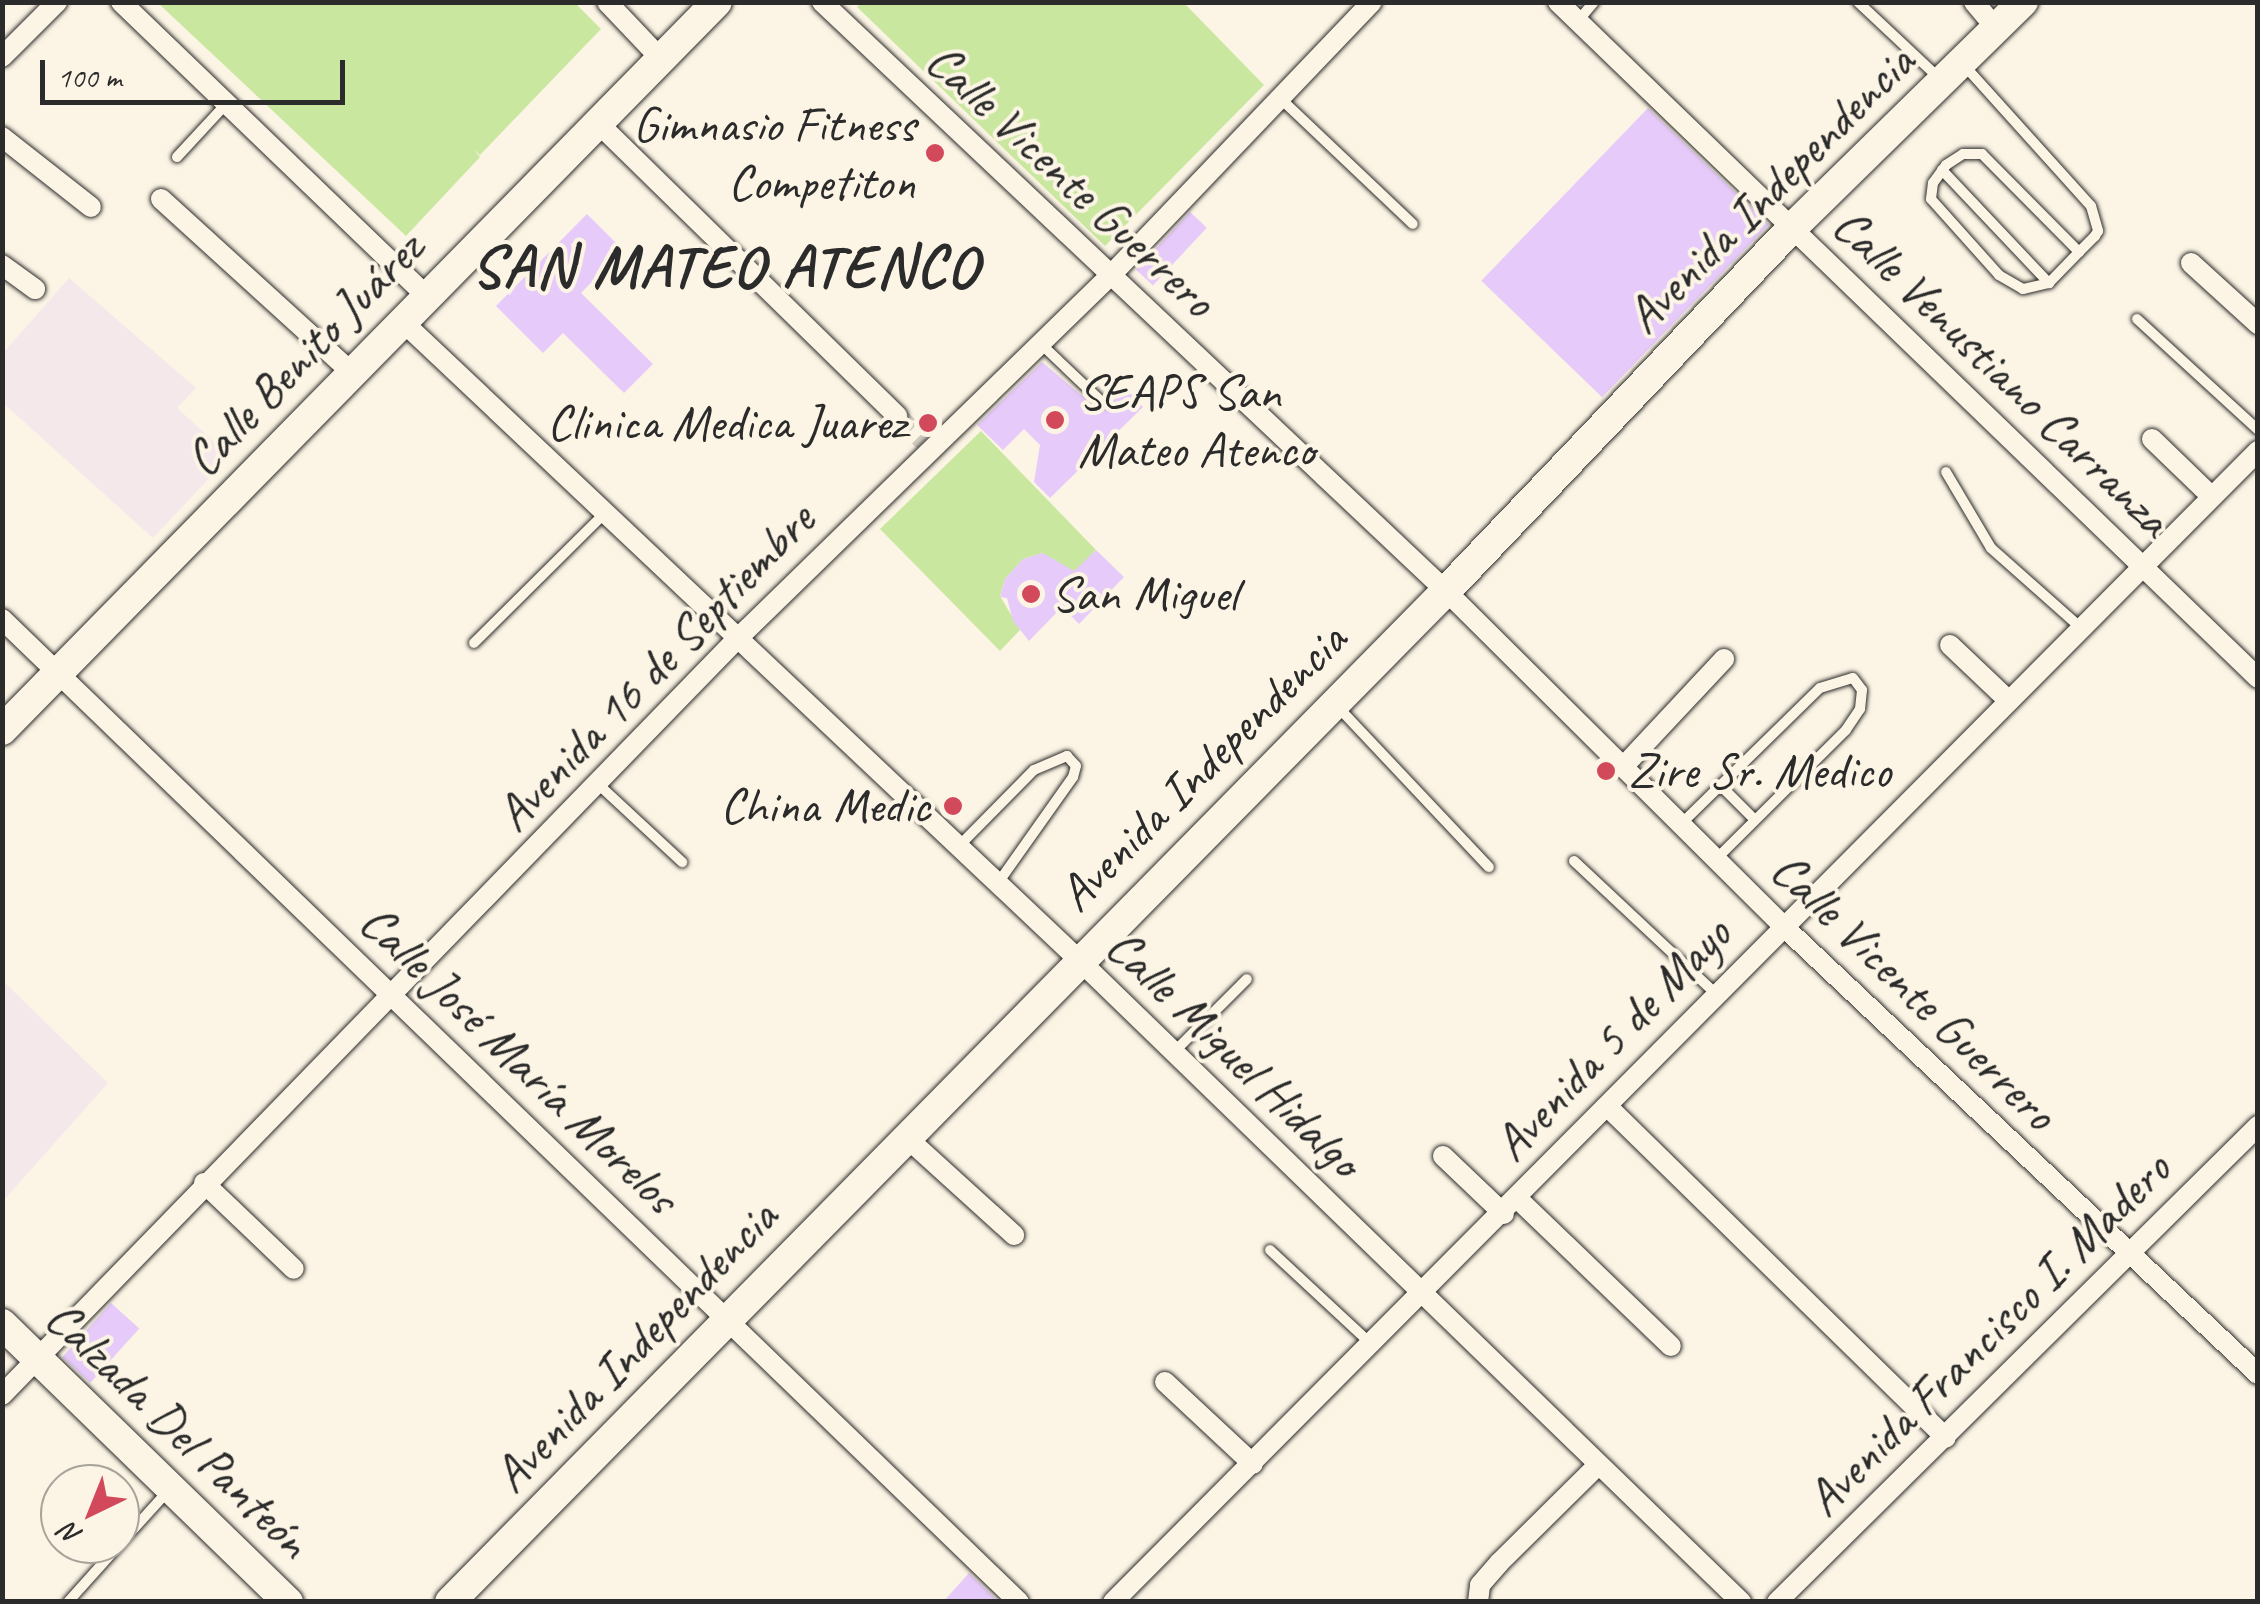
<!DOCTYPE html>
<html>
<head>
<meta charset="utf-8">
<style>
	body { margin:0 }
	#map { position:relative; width:2260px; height:1604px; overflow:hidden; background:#fcf5e5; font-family:Caveat,sans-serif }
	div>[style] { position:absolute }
	.built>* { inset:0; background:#f5e8eb }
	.green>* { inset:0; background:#c9e79f }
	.building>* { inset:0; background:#e6caf9; transform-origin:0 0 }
	.street-tunnel>* { height:20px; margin-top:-10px; transform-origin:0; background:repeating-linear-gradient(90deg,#d2cdc0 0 20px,transparent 0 30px) }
	.roads { filter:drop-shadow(0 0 2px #2b2b2b) drop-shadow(0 0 2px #2b2b2b) }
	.lane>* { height:10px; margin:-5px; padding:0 5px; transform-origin:5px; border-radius:5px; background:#fcf5e5 }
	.street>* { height:20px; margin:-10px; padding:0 10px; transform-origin:10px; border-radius:10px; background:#fcf5e5 }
	.secondary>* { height:30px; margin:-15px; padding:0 15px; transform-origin:15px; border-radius:15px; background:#fcf5e5 }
	.dots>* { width:28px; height:28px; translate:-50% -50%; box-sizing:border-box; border:5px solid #fcf5e5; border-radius:50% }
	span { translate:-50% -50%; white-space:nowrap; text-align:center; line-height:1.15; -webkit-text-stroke:8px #fcf5e5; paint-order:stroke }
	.poi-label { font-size:50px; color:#2b2b2b }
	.right { translate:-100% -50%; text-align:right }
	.left { translate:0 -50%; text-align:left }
	.street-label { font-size:50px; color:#2b2b2b }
	.district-label { font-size:60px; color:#2b2b2b; font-weight:700; letter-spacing:2.5px }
	.frame { position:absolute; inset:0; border:5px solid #2b2b2b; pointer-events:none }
	.north { position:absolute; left:40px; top:1464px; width:100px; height:100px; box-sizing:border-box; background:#fcf5e5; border:2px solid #a8a49b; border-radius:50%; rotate:223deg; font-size:28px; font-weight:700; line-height:40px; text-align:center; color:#2b2b2b }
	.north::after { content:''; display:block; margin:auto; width:35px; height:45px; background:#d1495b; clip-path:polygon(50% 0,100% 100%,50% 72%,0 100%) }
	.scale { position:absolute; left:40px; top:60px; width:305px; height:45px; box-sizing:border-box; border:5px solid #2b2b2b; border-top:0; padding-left:12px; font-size:30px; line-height:35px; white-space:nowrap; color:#2b2b2b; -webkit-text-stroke:8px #fcf5e5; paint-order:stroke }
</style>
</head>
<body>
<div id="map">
	<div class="built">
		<i style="clip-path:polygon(69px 278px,196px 388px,177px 408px,230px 456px,153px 538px,3px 403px,3px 353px)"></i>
		<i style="clip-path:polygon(3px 981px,108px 1083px,3px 1201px)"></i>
	</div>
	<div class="green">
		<i style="clip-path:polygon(862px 2px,1184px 3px,1264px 85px,1105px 246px,857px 7px)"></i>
		<i style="clip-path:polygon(158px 3px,575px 3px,601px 29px,480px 155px,474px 150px,480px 157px,406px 236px)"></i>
		<i style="clip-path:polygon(981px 431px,1096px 550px,1075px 572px,1044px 560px,1043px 553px,1023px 559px,1005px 579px,1000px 596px,1020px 630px,1000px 651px,880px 529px)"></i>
	</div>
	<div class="building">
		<i style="left:1648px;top:108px;width:168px;height:240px;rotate:44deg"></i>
		<i style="left:1190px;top:212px;width:23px;height:79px;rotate:43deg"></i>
		<i style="clip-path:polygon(587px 214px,623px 250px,581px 293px,653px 364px,624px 393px,563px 333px,543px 353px,496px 306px)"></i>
		<i style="clip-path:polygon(1042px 362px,1099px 410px,1127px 390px,1143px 407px,1050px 498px,1034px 482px,1040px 445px,1024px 429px,1003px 450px,977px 425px)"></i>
		<i style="clip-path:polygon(1096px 550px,1124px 577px,1079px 624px,1062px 607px,1029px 641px,1013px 621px,1007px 598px,1000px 597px,1005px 579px,1023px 559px,1043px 553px,1074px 571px)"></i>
		<i style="left:111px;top:1303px;width:38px;height:73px;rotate:42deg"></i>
		<i style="clip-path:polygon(969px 1573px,999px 1602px,943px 1602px)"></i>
	</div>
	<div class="street-tunnel">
		<i style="left:897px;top:416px;width:37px;rotate:43deg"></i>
	</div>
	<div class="roads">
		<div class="lane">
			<i style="left:1858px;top:2px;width:111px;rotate:43.2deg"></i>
			<i style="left:1578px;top:21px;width:25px;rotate:-50deg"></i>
			<i style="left:1963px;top:64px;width:191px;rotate:48deg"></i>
			<i style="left:2091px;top:206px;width:26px;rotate:74deg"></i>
			<i style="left:2098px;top:231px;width:6px;rotate:121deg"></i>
			<i style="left:2095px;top:236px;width:23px;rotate:135deg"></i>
			<i style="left:2079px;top:252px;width:43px;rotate:134.1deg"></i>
			<i style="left:2049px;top:283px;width:27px;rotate:167deg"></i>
			<i style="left:2023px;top:289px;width:28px;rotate:-150deg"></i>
			<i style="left:1999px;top:275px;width:102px;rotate:-131.8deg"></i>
			<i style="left:1931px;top:199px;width:16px;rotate:-83deg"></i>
			<i style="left:1933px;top:183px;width:22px;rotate:-54deg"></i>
			<i style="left:1946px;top:165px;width:20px;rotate:-33deg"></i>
			<i style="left:1963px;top:154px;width:19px"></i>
			<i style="left:1982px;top:154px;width:138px;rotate:45.3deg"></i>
			<i style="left:1280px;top:98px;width:183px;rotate:43.5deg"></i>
			<i style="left:177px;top:157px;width:72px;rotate:-47.2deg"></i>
			<i style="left:1942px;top:170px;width:156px;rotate:46.6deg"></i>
			<i style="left:2137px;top:319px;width:164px;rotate:42.5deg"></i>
			<i style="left:1041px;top:344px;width:84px;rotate:43.6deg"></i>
			<i style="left:1946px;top:472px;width:88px;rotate:59.4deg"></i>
			<i style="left:1991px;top:548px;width:120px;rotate:41.6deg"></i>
			<i style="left:474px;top:643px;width:182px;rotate:-44.8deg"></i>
			<i style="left:1338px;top:707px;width:220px;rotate:46.7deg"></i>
			<i style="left:598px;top:784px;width:115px;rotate:42.9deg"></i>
			<i style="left:1721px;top:786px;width:47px;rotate:45deg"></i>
			<i style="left:1681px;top:824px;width:194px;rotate:-44.4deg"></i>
			<i style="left:1820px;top:688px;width:34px;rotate:-17deg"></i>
			<i style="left:1853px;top:678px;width:15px;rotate:53deg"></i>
			<i style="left:1862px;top:690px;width:19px;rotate:96deg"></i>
			<i style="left:1860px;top:709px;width:25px;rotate:124deg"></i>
			<i style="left:1846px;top:730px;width:183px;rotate:135.2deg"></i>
			<i style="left:959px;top:846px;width:107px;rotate:-45.4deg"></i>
			<i style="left:1034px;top:770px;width:36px;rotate:-23deg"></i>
			<i style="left:1067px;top:756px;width:13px;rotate:48deg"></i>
			<i style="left:1076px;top:766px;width:11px;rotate:105deg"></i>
			<i style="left:1073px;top:777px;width:130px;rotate:125.3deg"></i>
			<i style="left:1574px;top:861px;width:193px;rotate:43.1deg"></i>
			<i style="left:1174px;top:1052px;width:103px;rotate:-45deg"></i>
			<i style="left:1270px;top:1250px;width:137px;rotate:42.9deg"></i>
			<i style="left:120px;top:1544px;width:70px;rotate:-47.9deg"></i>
			<i style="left:68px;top:1602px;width:78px;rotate:-48.1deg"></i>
		</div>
		<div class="street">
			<i style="left:121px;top:2px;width:424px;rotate:43.9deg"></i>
			<i style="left:607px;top:2px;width:79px;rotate:46.5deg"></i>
			<i style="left:822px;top:2px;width:858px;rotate:43.35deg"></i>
			<i style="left:1446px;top:591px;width:472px;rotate:44.8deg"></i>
			<i style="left:1781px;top:924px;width:656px;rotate:43.33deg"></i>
			<i style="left:1558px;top:2px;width:973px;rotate:44deg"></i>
			<i style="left:1974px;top:2px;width:35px;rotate:50deg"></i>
			<i style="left:2px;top:57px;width:78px;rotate:-45deg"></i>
			<i style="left:598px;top:123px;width:419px;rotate:44.4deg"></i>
			<i style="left:2px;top:137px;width:113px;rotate:38.2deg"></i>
			<i style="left:161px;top:199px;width:258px;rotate:42.3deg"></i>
			<i style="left:2191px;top:263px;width:91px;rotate:42.3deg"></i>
			<i style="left:2px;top:265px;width:41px;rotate:36deg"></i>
			<i style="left:403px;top:322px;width:928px;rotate:43.34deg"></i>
			<i style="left:1078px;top:959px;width:924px;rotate:44.12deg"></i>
			<i style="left:2152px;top:439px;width:83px;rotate:44deg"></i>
			<i style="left:2px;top:619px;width:1414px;rotate:44.03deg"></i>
			<i style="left:1950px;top:645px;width:81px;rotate:43.5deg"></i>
			<i style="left:1623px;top:767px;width:148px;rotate:-46.9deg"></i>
			<i style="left:1607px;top:1106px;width:474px;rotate:44.4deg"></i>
			<i style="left:906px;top:1137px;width:146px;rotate:42.2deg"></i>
			<i style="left:1443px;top:1156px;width:84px;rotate:43.6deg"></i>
			<i style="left:204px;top:1183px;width:124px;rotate:43.7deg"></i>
			<i style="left:1518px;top:1199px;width:212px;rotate:43.9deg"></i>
			<i style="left:1165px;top:1382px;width:120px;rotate:43deg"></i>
			<i style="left:2px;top:1395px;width:1054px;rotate:-45.81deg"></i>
			<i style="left:737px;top:639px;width:523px;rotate:-44.23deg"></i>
			<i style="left:1112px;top:274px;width:376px;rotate:-46.3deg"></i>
			<i style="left:1113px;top:1602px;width:1624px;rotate:-45.15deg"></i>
			<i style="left:1478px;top:1602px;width:17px;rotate:-83deg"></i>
			<i style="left:1480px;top:1585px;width:29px;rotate:-49deg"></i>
			<i style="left:1499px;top:1563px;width:136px;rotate:-44.7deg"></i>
			<i style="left:1777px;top:1602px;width:677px;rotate:-44.7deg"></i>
		</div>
		<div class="secondary">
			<i style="left:2px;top:730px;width:1020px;rotate:-45.52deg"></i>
			<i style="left:2px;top:1324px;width:399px;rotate:44.2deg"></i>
			<i style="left:450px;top:1602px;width:1419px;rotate:-45.43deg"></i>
			<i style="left:1446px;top:591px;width:500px;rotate:-46.38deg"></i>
			<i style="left:1791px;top:229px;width:325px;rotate:-44.4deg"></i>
		</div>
	</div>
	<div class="dots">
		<i style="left:935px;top:153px;background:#d1495b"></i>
		<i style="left:1055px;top:420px;background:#d1495b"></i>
		<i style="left:928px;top:423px;background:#d1495b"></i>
		<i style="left:1031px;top:594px;background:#d1495b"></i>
		<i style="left:1606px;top:771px;background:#d1495b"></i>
		<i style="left:953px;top:806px;background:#d1495b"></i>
	</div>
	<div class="poi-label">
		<span class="right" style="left:915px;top:153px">Gimnasio Fitness<br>Competiton</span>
		<span class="left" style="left:1078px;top:420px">SEAPS San<br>Mateo Atenco</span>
		<span class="right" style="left:906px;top:423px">Clinica Medica Juarez</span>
		<span class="left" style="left:1051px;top:594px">San Miguel</span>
		<span class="left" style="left:1628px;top:771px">Zire Sr. Medico</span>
		<span class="right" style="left:930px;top:806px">China Medic</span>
	</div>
	<div class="street-label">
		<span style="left:1071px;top:180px;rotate:43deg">Calle Vicente Guerrero</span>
		<span style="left:1770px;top:189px;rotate:-45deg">Avenida Independencia</span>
		<span style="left:304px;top:354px;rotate:-46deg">Calle Benito Juárez</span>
		<span style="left:2002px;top:372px;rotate:44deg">Calle Venustiano Carranza</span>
		<span style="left:655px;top:667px;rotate:-46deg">Avenida 16 de Septiembre</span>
		<span style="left:1202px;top:767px;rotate:-45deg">Avenida Independencia</span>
		<span style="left:1914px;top:991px;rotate:44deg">Calle Vicente Guerrero</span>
		<span style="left:1612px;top:1039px;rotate:-46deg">Avenida 5 de Mayo</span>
		<span style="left:1234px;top:1053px;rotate:44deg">Calle Miguel Hidalgo</span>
		<span style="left:519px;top:1059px;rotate:44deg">Calle José María Morelos</span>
		<span style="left:1988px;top:1334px;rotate:-45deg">Avenida Francisco I. Madero</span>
		<span style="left:635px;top:1346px;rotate:-46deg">Avenida Independencia</span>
		<span style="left:178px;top:1429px;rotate:44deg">Calzada Del Panteón</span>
	</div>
	<div class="district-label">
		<span style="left:725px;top:266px">SAN MATEO ATENCO</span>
	</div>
	<div class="frame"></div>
	<div class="north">N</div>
	<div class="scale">100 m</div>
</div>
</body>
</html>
